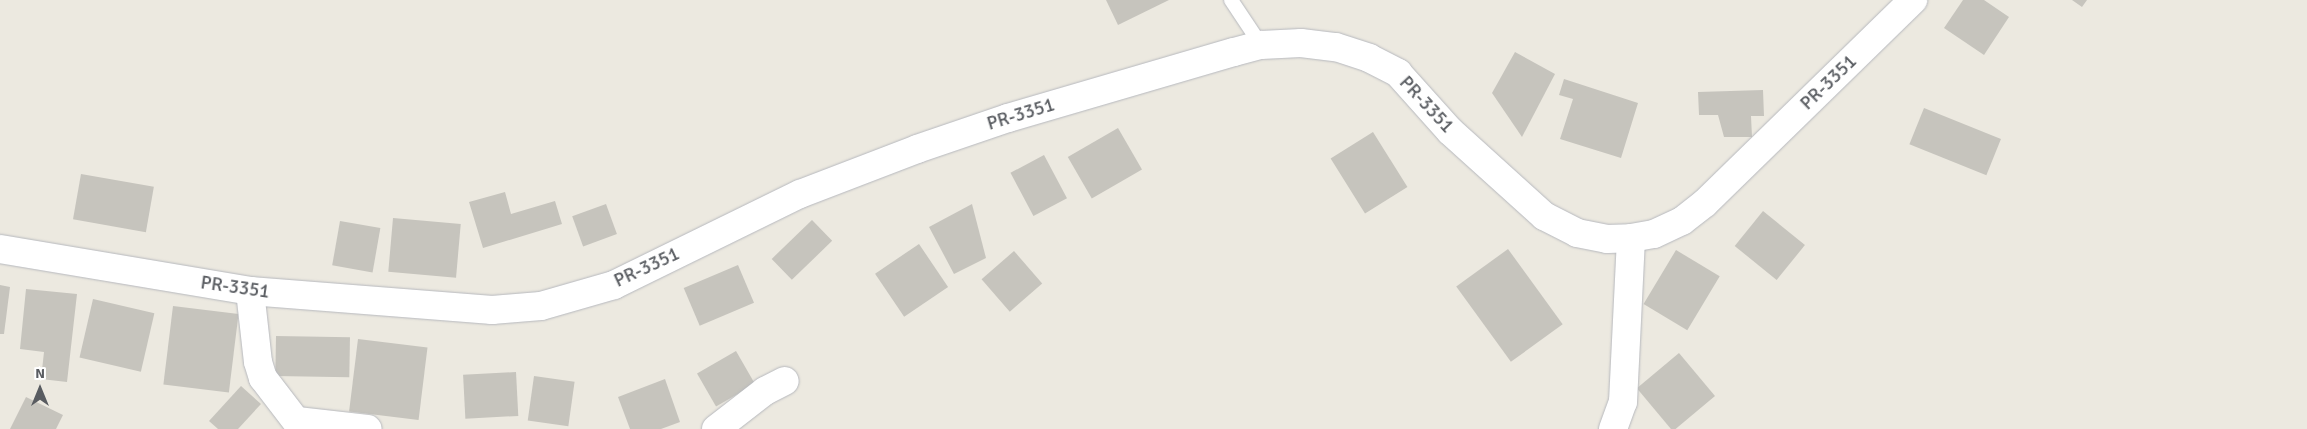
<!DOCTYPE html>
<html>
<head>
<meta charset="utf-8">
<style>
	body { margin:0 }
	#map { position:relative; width:2307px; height:429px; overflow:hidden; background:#ece9e0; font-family:Signika,sans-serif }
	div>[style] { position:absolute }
	.building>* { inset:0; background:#c6c4bd; transform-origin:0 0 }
	.roads { filter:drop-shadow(0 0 1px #b6b8bd) drop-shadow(0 0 1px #b6b8bd) }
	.service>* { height:14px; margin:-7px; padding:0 7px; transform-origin:7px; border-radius:7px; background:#fff }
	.minor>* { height:28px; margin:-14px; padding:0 14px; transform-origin:14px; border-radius:14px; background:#fff }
	.tertiary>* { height:28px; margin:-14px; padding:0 14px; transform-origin:14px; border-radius:14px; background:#fff }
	span { translate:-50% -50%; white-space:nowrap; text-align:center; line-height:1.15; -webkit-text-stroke:4.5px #fff; paint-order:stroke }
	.street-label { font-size:19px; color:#595c61 }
	.north { position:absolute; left:15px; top:364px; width:50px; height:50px; -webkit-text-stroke:4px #fff; paint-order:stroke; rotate:0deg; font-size:14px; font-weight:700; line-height:20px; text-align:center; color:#595c61 }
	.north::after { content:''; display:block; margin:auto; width:18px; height:22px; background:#595c61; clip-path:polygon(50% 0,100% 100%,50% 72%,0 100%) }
</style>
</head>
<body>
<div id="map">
	<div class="building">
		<i style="clip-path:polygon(1106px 0,1169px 0,1118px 25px)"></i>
		<i style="clip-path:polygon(1963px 0,1984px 0,2009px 17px,1984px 55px,1944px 28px)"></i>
		<i style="clip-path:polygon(2072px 0,2087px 0,2082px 7px)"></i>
		<i style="clip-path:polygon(1515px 52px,1555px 74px,1522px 137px,1492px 93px)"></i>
		<i style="clip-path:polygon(1564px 79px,1638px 103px,1621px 158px,1560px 139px,1573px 99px,1559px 95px)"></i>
		<i style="clip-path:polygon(1763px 90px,1764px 116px,1751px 116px,1752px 137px,1724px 137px,1718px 115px,1699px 115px,1698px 92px)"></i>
		<i style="left:1924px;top:108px;width:83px;height:39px;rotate:22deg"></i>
		<i style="left:1118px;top:128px;width:48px;height:58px;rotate:60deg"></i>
		<i style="left:1373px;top:132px;width:65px;height:50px;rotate:58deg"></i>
		<i style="left:1044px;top:155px;width:49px;height:38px;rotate:62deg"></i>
		<i style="left:81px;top:174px;width:74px;height:46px;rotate:10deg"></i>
		<i style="clip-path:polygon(505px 192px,511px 214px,555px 201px,562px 224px,483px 248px,469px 202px)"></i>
		<i style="left:606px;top:204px;width:32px;height:36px;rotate:70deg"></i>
		<i style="clip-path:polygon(972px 204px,986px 258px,954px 274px,929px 227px)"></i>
		<i style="left:1763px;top:211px;width:54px;height:45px;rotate:39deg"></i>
		<i style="left:393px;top:218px;width:68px;height:54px;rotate:5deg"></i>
		<i style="left:812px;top:220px;width:29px;height:56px;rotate:46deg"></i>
		<i style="left:340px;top:221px;width:41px;height:45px;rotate:10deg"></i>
		<i style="left:919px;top:244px;width:52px;height:53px;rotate:56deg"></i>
		<i style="left:1508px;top:249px;width:93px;height:64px;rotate:54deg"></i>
		<i style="left:1676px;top:250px;width:51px;height:63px;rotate:31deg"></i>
		<i style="left:1014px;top:251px;width:43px;height:43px;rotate:49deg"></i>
		<i style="left:738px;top:265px;width:41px;height:59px;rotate:67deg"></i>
		<i style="clip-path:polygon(0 285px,10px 287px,4px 334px,0 334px)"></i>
		<i style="clip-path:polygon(26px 289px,77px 294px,67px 382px,41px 379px,44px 352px,20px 349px)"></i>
		<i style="left:93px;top:299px;width:63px;height:60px;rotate:13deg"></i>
		<i style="left:173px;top:306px;width:66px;height:79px;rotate:7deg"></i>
		<i style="left:276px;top:336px;width:74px;height:40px;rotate:1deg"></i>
		<i style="left:358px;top:339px;width:70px;height:73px;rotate:7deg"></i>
		<i style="left:736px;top:351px;width:38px;height:45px;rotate:60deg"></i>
		<i style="left:1679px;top:353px;width:56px;height:55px;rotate:50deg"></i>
		<i style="left:516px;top:372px;width:44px;height:53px;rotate:87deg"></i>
		<i style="left:534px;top:376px;width:41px;height:45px;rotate:8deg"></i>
		<i style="clip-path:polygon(665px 379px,680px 422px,661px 429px,630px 429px,618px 397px)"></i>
		<i style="clip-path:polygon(241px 386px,261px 404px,238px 429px,218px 429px,209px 421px)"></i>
		<i style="clip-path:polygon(26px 397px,63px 415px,56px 429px,10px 429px)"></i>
	</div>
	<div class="roads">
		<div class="service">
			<i style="left:1231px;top:0;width:54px;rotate:56.3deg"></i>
		</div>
		<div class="minor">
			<i style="left:250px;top:291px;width:71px;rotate:83.6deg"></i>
			<i style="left:258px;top:362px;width:17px;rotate:73deg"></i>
			<i style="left:263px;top:378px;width:64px;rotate:52.6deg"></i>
			<i style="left:297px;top:421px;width:71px;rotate:6.4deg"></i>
			<i style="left:716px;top:429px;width:62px;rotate:-37.8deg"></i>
			<i style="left:765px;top:391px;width:22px;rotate:-27deg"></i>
			<i style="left:1613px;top:429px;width:29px;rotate:-70deg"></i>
			<i style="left:1623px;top:402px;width:164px;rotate:-87.2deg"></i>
		</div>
		<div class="tertiary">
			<i style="left:0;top:249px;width:254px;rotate:9.5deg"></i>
			<i style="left:250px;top:291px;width:243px;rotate:4.5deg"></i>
			<i style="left:492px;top:310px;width:49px;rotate:-4.7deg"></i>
			<i style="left:541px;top:306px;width:76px;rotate:-16deg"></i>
			<i style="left:614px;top:285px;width:207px;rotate:-26.1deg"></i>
			<i style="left:800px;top:194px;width:125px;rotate:-21deg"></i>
			<i style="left:917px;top:149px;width:96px;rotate:-18.8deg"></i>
			<i style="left:1008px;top:118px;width:235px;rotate:-16.3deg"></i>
			<i style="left:1234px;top:52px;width:28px;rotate:-15deg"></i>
			<i style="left:1261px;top:45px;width:40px;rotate:-2.9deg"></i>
			<i style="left:1301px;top:43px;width:35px;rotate:7deg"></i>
			<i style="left:1336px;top:47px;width:35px;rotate:18deg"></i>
			<i style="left:1369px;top:58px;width:33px;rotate:27deg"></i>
			<i style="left:1398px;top:73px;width:78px;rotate:48.1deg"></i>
			<i style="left:1450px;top:131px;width:127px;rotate:42.1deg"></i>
			<i style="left:1544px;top:216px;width:37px;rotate:27deg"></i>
			<i style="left:1577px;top:233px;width:31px;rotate:11deg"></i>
			<i style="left:1607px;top:239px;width:24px;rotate:-2deg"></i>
			<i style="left:1631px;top:238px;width:23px;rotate:-10deg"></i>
			<i style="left:1654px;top:234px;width:31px;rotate:-25deg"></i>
			<i style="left:1682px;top:221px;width:29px;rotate:-38deg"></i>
			<i style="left:1705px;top:203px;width:291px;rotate:-44.3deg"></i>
		</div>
	</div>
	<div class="street-label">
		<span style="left:1829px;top:83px;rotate:-44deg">PR-3351</span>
		<span style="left:1426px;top:105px;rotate:47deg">PR-3351</span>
		<span style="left:1021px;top:115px;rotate:-17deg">PR-3351</span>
		<span style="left:647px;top:268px;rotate:-25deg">PR-3351</span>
		<span style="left:235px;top:288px;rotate:8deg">PR-3351</span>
	</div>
	<div class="north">N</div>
</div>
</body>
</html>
